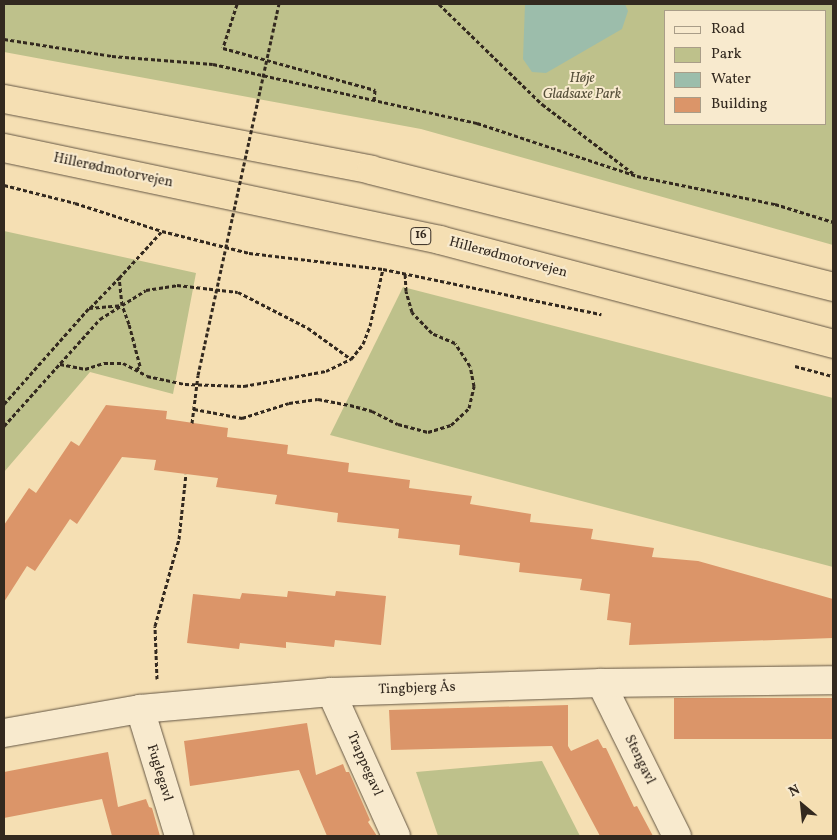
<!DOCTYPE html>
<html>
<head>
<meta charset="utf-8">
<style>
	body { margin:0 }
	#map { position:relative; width:837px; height:840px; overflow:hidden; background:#f5dfb3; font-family:Vollkorn,serif }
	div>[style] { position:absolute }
	.green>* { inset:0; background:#bec18b }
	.water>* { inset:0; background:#9cbdab }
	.building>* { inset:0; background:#db9569; transform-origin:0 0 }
	.path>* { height:3px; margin-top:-1.5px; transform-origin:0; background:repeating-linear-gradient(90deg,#33291f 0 4px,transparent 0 6.5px) }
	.roads { filter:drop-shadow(0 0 1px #645644) drop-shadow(0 0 1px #645644) }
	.minor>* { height:28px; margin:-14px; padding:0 14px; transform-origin:14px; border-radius:14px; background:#f8eace }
	.highway>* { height:28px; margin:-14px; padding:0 14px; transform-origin:14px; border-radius:14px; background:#f5dfb3 }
	.path-bridge>* { height:3px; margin-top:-1.5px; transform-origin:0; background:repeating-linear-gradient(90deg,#33291f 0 4px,transparent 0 6.5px) }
	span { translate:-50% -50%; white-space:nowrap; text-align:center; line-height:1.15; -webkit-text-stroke:4px #f8eace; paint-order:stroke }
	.shield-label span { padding:1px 4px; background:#f8eace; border:1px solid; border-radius:4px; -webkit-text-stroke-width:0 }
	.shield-label { font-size:12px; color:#33291f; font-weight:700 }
	.park-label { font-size:14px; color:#564f3a; font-style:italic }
	.street-label { font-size:14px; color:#33291f }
	.frame { position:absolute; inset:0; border:5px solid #33291f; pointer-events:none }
	.legend { position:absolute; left:664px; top:10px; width:162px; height:115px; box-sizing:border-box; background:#f8eace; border:1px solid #a99d88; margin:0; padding:6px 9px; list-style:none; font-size:15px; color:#33291f }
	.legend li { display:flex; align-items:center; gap:10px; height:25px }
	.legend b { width:25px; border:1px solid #a99d88 }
	.north { position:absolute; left:777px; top:780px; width:50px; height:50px; -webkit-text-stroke:4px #f8eace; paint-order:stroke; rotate:332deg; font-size:14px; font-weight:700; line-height:20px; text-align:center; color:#33291f }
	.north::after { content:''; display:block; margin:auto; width:18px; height:22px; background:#33291f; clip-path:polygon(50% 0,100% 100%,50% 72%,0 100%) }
</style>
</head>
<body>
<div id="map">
	<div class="green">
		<i style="clip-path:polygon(evenodd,4px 4px,833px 4px,833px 245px,421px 129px,4px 52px,4px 4px,666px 11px,826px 11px,826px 124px,666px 124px,666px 11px)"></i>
		<i style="clip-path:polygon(4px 231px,196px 273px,173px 394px,90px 372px,4px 472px)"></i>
		<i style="clip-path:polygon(403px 287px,833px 398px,833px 567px,330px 435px)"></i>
		<i style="clip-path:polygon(542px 761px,580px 836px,438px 836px,416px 772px)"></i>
	</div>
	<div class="water">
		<i style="clip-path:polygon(525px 4px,625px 4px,628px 11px,622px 29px,546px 73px,532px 72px,523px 59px)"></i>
	</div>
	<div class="building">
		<i style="clip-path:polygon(106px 405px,167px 411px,166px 419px,228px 428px,227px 437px,288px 445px,287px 454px,349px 463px,348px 472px,410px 480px,409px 488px,472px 496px,470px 504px,531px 514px,530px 522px,593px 529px,591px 539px,654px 548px,652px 557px,698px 561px,833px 599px,833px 638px,629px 645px,631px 623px,607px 620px,610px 594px,580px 590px,582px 579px,519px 572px,520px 563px,459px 555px,460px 545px,398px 538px,399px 529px,337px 522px,338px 513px,275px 504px,277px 495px,216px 487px,218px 478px,154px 470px,156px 460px,122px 457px,77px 524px,70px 519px,35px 571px,27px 566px,4px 602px,4px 525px,29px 488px,36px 493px,71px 441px,79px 446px)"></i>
		<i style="clip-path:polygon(288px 591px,335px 596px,336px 591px,386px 596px,381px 645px,335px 640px,334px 647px,286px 642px,286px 648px,240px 643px,239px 649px,187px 643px,193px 594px,240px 599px,242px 593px,287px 597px)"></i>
		<i style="left:833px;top:698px;width:41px;height:159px;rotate:90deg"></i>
		<i style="clip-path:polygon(568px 705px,568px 746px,571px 751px,598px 739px,603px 748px,606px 748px,634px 807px,637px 806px,653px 836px,600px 836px,552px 746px,391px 750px,389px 710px)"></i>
		<i style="clip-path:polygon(307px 723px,316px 775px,343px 764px,346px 772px,349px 772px,370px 820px,368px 822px,377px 836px,327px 836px,299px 770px,190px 786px,184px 741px)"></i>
		<i style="clip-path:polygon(108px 752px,118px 807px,146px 799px,149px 807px,152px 808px,160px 836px,112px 836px,102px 799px,4px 818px,4px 772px)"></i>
	</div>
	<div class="path">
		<i style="left:237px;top:4px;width:46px;rotate:107.7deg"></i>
		<i style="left:223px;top:48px;width:158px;rotate:15.4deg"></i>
		<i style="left:375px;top:90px;width:11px;rotate:95deg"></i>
		<i style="left:439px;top:4px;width:144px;rotate:44.2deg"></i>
		<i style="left:542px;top:104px;width:116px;rotate:37.3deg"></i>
		<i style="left:4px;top:39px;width:109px;rotate:8.9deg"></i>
		<i style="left:112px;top:56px;width:101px;rotate:4.5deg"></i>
		<i style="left:213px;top:64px;width:271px;rotate:12.6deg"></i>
		<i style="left:477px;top:123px;width:169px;rotate:18.3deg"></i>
		<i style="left:637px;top:176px;width:141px;rotate:11.5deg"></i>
		<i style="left:775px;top:204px;width:61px;rotate:17.2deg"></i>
		<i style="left:4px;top:185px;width:73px;rotate:14.2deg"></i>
		<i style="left:75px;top:203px;width:91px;rotate:17.8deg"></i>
		<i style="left:162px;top:231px;width:90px;rotate:14.2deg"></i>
		<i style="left:249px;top:253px;width:135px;rotate:6.8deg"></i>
		<i style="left:383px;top:269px;width:223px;rotate:11.7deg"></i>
		<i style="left:90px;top:308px;width:42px;rotate:-46deg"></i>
		<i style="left:60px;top:364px;width:25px;rotate:11deg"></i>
		<i style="left:85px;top:369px;width:20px;rotate:-18deg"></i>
		<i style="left:104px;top:363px;width:19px"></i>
		<i style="left:123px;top:363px;width:27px;rotate:28deg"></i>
		<i style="left:147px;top:376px;width:39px;rotate:12deg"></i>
		<i style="left:185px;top:384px;width:59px;rotate:1.9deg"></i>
		<i style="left:244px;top:386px;width:83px;rotate:-10.4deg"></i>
		<i style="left:326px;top:371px;width:28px;rotate:-26deg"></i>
		<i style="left:351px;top:359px;width:19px;rotate:-51deg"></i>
		<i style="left:363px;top:344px;width:19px;rotate:-69deg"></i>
		<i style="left:370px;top:326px;width:58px;rotate:-77.2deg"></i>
		<i style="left:795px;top:366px;width:39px;rotate:15deg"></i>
		<i style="left:136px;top:370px;width:6px;rotate:-45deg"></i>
		<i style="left:140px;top:366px;width:43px;rotate:-104.7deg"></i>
		<i style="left:129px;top:324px;width:20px;rotate:-110deg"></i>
		<i style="left:122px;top:305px;width:27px;rotate:-96deg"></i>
		<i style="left:119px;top:278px;width:64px;rotate:-47.5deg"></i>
		<i style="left:4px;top:404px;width:128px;rotate:-48.5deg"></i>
		<i style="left:89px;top:308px;width:32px;rotate:-5deg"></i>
		<i style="left:194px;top:409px;width:49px;rotate:10.6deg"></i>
		<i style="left:242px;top:418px;width:49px;rotate:-17.7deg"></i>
		<i style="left:289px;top:403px;width:29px;rotate:-8deg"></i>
		<i style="left:318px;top:399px;width:33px;rotate:11deg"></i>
		<i style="left:350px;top:405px;width:23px;rotate:15deg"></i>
		<i style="left:372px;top:411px;width:29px;rotate:27deg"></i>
		<i style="left:398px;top:424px;width:31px;rotate:15deg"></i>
		<i style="left:428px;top:432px;width:24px;rotate:-17deg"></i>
		<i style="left:451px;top:425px;width:25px;rotate:-43deg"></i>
		<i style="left:469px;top:408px;width:23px;rotate:-77deg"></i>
		<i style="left:474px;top:386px;width:20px;rotate:-101deg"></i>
		<i style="left:470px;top:366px;width:27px;rotate:-123deg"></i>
		<i style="left:455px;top:343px;width:25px;rotate:-157deg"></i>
		<i style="left:432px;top:333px;width:29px;rotate:-134deg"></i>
		<i style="left:412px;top:312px;width:22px;rotate:-106deg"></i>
		<i style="left:406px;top:291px;width:18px;rotate:-93deg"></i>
		<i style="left:192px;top:423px;width:48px;rotate:-82.9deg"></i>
		<i style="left:4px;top:426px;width:144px;rotate:-48.1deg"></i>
		<i style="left:100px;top:319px;width:54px;rotate:-32.2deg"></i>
		<i style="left:146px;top:290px;width:31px;rotate:-9deg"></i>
		<i style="left:177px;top:285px;width:61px;rotate:6.5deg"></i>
		<i style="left:238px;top:292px;width:79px;rotate:27.2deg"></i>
		<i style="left:308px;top:328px;width:53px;rotate:35.8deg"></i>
		<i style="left:157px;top:679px;width:53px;rotate:-92.2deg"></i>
		<i style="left:155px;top:626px;width:90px;rotate:-74.6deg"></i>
		<i style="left:179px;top:539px;width:65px;rotate:-83.9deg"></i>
	</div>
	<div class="roads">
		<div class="minor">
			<i style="left:601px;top:683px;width:171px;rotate:63.6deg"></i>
			<i style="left:331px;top:692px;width:158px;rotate:65.7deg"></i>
			<i style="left:140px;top:709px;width:133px;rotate:72.9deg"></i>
			<i style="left:4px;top:733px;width:138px;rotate:-10deg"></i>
			<i style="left:140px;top:709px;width:192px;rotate:-5.1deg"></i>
			<i style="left:331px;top:692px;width:270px;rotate:-1.9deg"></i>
			<i style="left:601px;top:683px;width:232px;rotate:-0.7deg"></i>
		</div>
		<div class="highway">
			<i style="left:4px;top:99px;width:374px;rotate:10.9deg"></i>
			<i style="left:371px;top:170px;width:477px;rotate:14.2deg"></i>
			<i style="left:4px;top:148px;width:446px;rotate:11.9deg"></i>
			<i style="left:440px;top:240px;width:407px;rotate:14.8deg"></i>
		</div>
	</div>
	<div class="path-bridge">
		<i style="left:198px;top:375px;width:380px;rotate:-77.7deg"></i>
	</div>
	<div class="shield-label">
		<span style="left:421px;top:236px">16</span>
	</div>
	<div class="park-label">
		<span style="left:582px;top:87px">Høje<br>Gladsaxe Park</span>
	</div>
	<div class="street-label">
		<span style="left:113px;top:171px;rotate:12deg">Hillerødmotorvejen</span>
		<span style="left:508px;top:258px;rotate:15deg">Hillerødmotorvejen</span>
		<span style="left:417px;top:689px;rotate:-2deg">Tingbjerg Ås</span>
		<span style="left:639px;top:760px;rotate:64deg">Stengavl</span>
		<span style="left:364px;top:764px;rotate:66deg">Trappegavl</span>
		<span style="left:159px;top:773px;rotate:73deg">Fuglegavl</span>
	</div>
	<div class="frame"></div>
	<ul class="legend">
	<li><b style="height:6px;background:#f8eace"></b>Road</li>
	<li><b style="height:14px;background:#bec18b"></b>Park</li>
	<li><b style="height:14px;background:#9cbdab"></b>Water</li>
	<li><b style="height:14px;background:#db9569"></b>Building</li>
	</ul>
	<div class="north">N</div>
</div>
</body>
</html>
